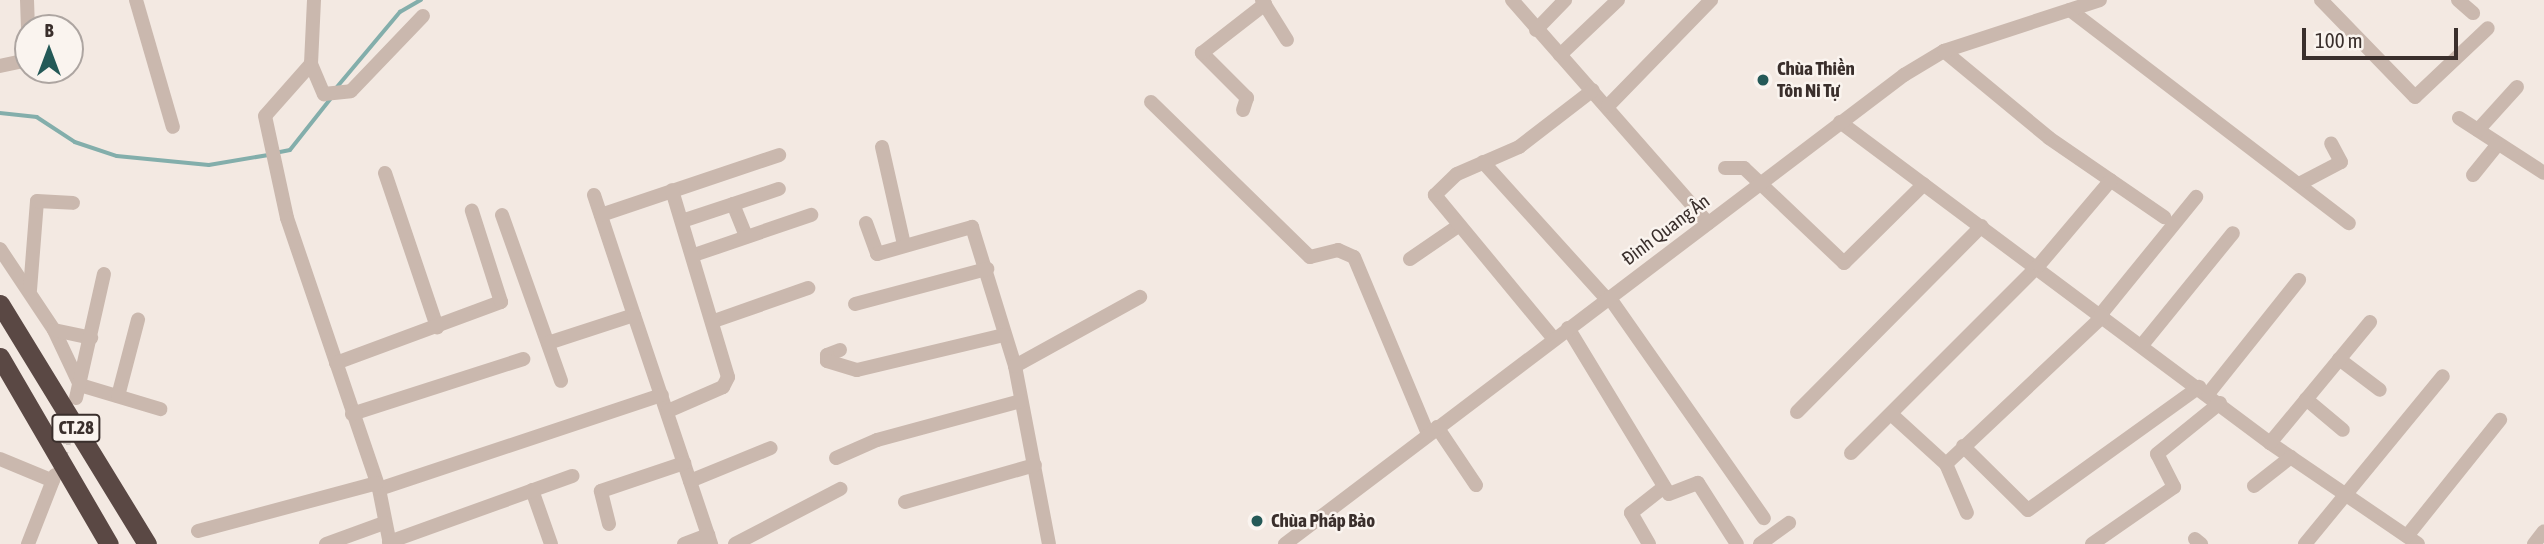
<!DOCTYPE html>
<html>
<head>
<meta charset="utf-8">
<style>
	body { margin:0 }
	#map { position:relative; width:2544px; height:544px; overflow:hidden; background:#f3e9e2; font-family:"Asap Condensed",sans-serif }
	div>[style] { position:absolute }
	.stream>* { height:3.5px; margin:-1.75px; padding:0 1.75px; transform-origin:1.75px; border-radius:1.75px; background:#83aeab }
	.minor-tunnel>* { height:14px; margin-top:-7px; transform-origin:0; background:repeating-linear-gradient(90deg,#cec4be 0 14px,transparent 0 21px) }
	.minor>* { height:14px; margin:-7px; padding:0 7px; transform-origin:7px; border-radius:7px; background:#cab8ae }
	.highway>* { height:19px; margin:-9.5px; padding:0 9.5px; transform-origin:9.5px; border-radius:9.5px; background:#5a4844 }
	.dots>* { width:19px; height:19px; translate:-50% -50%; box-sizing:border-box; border:4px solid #faf4ef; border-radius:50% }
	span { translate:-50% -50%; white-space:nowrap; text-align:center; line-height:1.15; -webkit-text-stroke:5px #faf4ef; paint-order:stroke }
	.shield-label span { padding:2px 5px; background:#faf4ef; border:2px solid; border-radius:5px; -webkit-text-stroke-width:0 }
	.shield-label { font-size:18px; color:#3a2f2c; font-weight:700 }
	.poi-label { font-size:19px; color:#3a2f2c; font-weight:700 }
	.left { translate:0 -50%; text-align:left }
	.street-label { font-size:19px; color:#3a2f2c }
	.north { position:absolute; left:14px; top:14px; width:70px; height:70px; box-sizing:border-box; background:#faf4ef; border:2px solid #ada5a1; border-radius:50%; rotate:0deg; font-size:19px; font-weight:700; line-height:28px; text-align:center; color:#3a2f2c }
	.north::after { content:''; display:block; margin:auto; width:24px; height:32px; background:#245957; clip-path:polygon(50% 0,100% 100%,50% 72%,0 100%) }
	.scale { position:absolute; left:2302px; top:28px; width:156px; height:32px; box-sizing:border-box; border:4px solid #3a2f2c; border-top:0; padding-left:9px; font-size:21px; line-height:24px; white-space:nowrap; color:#3a2f2c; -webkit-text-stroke:5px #faf4ef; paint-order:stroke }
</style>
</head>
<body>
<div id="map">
	<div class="stream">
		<i style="left:337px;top:87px;width:98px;rotate:-50deg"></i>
		<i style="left:400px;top:12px;width:24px;rotate:-30deg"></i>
		<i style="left:0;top:113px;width:37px;rotate:6deg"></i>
		<i style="left:37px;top:117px;width:45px;rotate:33.3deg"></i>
		<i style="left:75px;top:142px;width:44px;rotate:18.4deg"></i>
		<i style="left:117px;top:156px;width:92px;rotate:5.6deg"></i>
		<i style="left:209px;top:165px;width:60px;rotate:-9.6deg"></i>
		<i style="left:275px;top:153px;width:15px;rotate:-11deg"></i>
		<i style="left:290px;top:150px;width:68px;rotate:-51.6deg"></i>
	</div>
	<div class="minor-tunnel">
		<i style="left:58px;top:464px;width:50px;rotate:-74.8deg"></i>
	</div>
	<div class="minor">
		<i style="left:27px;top:0;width:36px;rotate:88deg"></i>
		<i style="left:136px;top:0;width:132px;rotate:73.8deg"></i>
		<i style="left:314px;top:0;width:64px;rotate:92.7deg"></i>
		<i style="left:311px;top:64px;width:69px;rotate:131.5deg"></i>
		<i style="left:265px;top:116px;width:104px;rotate:77.8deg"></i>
		<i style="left:287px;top:218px;width:286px;rotate:71.2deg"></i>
		<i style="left:379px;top:489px;width:56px;rotate:78.7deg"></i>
		<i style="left:1262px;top:0;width:47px;rotate:58deg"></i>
		<i style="left:1512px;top:0;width:297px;rotate:48.7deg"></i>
		<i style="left:2321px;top:0;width:135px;rotate:45.9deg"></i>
		<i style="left:2415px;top:97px;width:100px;rotate:-43.4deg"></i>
		<i style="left:2458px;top:0;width:20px;rotate:41deg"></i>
		<i style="left:2070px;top:10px;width:351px;rotate:37.4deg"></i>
		<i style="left:1536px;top:30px;width:42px;rotate:-46deg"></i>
		<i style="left:1944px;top:51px;width:136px;rotate:39.6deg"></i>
		<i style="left:2049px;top:138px;width:140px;rotate:34.5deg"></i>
		<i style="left:1560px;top:55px;width:80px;rotate:-43.5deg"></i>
		<i style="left:311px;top:64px;width:33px;rotate:67deg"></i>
		<i style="left:324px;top:94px;width:27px;rotate:-6deg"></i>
		<i style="left:351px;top:91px;width:104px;rotate:-46.2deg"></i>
		<i style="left:0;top:66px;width:29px;rotate:-12deg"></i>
		<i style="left:1151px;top:102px;width:222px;rotate:44.3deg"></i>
		<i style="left:1310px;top:257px;width:29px;rotate:-14deg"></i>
		<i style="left:1338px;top:250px;width:17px;rotate:24deg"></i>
		<i style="left:1354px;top:257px;width:192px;rotate:67.3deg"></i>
		<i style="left:1608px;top:106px;width:148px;rotate:-45.8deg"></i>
		<i style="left:1243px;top:110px;width:13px;rotate:-72deg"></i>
		<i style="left:1247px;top:98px;width:64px;rotate:-135deg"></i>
		<i style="left:1202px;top:53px;width:80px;rotate:-37.9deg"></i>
		<i style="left:2459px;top:118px;width:101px;rotate:32.9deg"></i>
		<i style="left:1840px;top:122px;width:537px;rotate:36.74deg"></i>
		<i style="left:2270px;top:443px;width:179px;rotate:34.3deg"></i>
		<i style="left:2478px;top:130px;width:58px;rotate:-47.8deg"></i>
		<i style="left:882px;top:147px;width:100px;rotate:77.3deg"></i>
		<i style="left:1483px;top:162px;width:185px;rotate:47.9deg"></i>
		<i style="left:1725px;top:168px;width:19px"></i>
		<i style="left:1744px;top:168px;width:138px;rotate:43.5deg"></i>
		<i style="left:1844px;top:263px;width:112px;rotate:-44.6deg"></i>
		<i style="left:385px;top:173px;width:163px;rotate:71.3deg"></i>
		<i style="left:2473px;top:175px;width:40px;rotate:-51deg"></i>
		<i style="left:2301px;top:183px;width:45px;rotate:-27.7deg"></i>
		<i style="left:2341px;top:162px;width:21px;rotate:-118deg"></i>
		<i style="left:594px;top:195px;width:126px;rotate:71.6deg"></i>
		<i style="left:733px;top:204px;width:35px;rotate:68deg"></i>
		<i style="left:502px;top:215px;width:176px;rotate:70.4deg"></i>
		<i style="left:601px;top:215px;width:188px;rotate:-18.6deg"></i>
		<i style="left:682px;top:221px;width:102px;rotate:-18.3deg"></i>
		<i style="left:866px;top:223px;width:33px;rotate:70deg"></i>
		<i style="left:877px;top:254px;width:99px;rotate:-15.9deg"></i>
		<i style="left:972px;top:227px;width:145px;rotate:72.8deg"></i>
		<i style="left:1015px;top:366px;width:181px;rotate:79.2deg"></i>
		<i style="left:0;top:249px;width:97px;rotate:56.3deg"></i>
		<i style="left:54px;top:330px;width:61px;rotate:64.7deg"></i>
		<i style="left:80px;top:385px;width:84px;rotate:16.7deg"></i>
		<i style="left:694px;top:255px;width:124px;rotate:-18.9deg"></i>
		<i style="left:1410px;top:259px;width:58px;rotate:-34.5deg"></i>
		<i style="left:30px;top:290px;width:89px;rotate:-85.5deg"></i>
		<i style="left:37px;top:201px;width:36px;rotate:3deg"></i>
		<i style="left:1609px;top:297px;width:270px;rotate:55deg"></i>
		<i style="left:855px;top:304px;width:137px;rotate:-14.9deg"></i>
		<i style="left:2101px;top:314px;width:151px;rotate:-50.9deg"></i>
		<i style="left:714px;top:321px;width:100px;rotate:-19.3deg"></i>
		<i style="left:1568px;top:328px;width:194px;rotate:58.7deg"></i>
		<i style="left:1669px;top:494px;width:31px;rotate:-21deg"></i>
		<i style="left:1698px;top:483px;width:72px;rotate:57.4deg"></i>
		<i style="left:54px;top:330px;width:38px;rotate:12deg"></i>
		<i style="left:1554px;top:339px;width:187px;rotate:-129.6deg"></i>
		<i style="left:1435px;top:195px;width:30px;rotate:-44deg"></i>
		<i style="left:1457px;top:174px;width:68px;rotate:-23.5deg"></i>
		<i style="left:1519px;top:147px;width:93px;rotate:-37.6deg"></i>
		<i style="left:548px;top:343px;width:90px;rotate:-18deg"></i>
		<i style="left:634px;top:315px;width:242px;rotate:71.4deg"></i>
		<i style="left:2142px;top:345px;width:144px;rotate:-50.9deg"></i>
		<i style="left:840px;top:350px;width:14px;rotate:159deg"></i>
		<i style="left:827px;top:355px;width:6px;rotate:90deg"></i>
		<i style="left:827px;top:361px;width:31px;rotate:17deg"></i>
		<i style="left:857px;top:370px;width:151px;rotate:-13.4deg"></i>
		<i style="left:2339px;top:359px;width:51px;rotate:37.1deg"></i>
		<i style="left:336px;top:363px;width:176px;rotate:-20.3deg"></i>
		<i style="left:501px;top:302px;width:96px;rotate:-107.7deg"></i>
		<i style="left:1015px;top:366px;width:143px;rotate:-28.9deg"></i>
		<i style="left:2208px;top:394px;width:146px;rotate:-51.4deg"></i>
		<i style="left:118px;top:396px;width:79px;rotate:-75.3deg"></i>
		<i style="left:76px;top:398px;width:127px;rotate:-77.3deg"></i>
		<i style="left:2306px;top:399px;width:48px;rotate:40deg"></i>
		<i style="left:668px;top:411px;width:60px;rotate:-23.6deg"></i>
		<i style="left:723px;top:387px;width:11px;rotate:-63deg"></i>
		<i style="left:728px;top:377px;width:195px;rotate:-106.7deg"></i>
		<i style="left:1797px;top:412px;width:262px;rotate:-45.2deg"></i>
		<i style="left:352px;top:414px;width:180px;rotate:-17.8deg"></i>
		<i style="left:1891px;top:414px;width:74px;rotate:42.3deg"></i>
		<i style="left:1946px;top:464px;width:53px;rotate:66.8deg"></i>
		<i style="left:1437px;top:427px;width:70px;rotate:56.1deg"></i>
		<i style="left:2270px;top:443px;width:157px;rotate:-50.4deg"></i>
		<i style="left:1963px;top:446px;width:91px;rotate:44.6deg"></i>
		<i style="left:2028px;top:510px;width:211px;rotate:-35.7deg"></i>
		<i style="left:1851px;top:453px;width:266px;rotate:-45deg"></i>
		<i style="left:2039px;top:265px;width:111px;rotate:-49.7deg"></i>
		<i style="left:836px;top:458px;width:45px;rotate:-23.7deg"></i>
		<i style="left:877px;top:440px;width:149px;rotate:-15.2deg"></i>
		<i style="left:0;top:459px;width:57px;rotate:22.5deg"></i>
		<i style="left:1946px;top:464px;width:216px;rotate:-43.3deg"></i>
		<i style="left:690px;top:481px;width:87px;rotate:-22.2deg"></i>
		<i style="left:2254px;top:486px;width:47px;rotate:-38.1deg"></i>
		<i style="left:379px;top:489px;width:298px;rotate:-18.4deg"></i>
		<i style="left:532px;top:490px;width:57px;rotate:70.6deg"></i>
		<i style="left:905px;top:502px;width:135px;rotate:-15.9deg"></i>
		<i style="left:609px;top:524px;width:34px;rotate:-104deg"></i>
		<i style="left:601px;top:491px;width:88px;rotate:-18.6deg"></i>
		<i style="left:198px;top:531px;width:185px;rotate:-15deg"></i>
		<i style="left:2407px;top:536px;width:149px;rotate:-51.3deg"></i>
		<i style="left:2195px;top:539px;width:8px;rotate:40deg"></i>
		<i style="left:389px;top:542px;width:195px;rotate:-19.8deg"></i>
		<i style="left:28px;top:544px;width:74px;rotate:-68.6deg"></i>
		<i style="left:326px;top:544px;width:62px;rotate:-19.9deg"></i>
		<i style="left:684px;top:544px;width:26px;rotate:-21deg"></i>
		<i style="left:735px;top:544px;width:119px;rotate:-27.6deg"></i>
		<i style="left:1285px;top:544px;width:777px;rotate:-37.15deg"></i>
		<i style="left:1904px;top:75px;width:47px;rotate:-31deg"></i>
		<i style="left:1944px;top:51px;width:164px;rotate:-18.1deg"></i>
		<i style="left:1649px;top:544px;width:36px;rotate:-120deg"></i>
		<i style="left:1631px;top:513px;width:42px;rotate:-38.2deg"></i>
		<i style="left:1760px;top:544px;width:36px;rotate:-36deg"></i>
		<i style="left:2092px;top:544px;width:100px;rotate:-34.8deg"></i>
		<i style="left:2174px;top:487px;width:37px;rotate:-117deg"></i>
		<i style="left:2157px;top:454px;width:81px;rotate:-39deg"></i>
		<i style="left:2305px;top:544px;width:217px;rotate:-50.6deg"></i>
		<i style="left:2534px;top:544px;width:16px;rotate:-52deg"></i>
	</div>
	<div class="highway">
		<i style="left:0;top:304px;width:281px;rotate:58.5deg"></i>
		<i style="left:0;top:357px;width:216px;rotate:59.8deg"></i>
	</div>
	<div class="dots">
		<i style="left:1763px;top:80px;background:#245957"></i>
		<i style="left:1257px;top:521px;background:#245957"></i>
	</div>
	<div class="shield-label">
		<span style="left:76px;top:428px">CT.28</span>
	</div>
	<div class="poi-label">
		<span class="left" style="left:1777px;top:80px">Chùa Thiền<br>Tôn Ni Tự</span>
		<span class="left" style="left:1271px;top:521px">Chùa Pháp Bảo</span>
	</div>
	<div class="street-label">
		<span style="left:1666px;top:230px;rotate:-37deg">Đinh Quang Ân</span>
	</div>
	<div class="north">B</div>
	<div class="scale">100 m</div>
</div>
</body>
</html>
